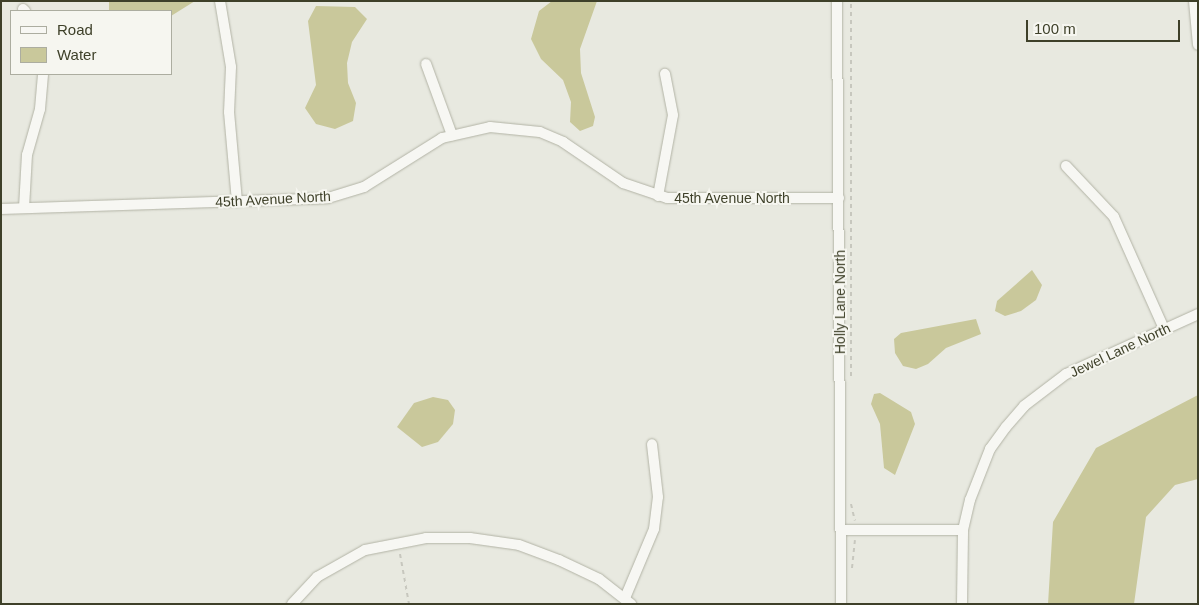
<!DOCTYPE html>
<html>
<head>
<meta charset="utf-8">
<style>
	body { margin:0 }
	#map { position:relative; width:1199px; height:605px; overflow:hidden; background:#e8e9e0; font-family:Helvetica,sans-serif }
	div>[style] { position:absolute }
	.water>* { inset:0; background:#c9c89b }
	.path>* { height:2px; margin-top:-1px; transform-origin:0; background:repeating-linear-gradient(90deg,#c7c7be 0 4px,transparent 0 8px) }
	.roads { filter:drop-shadow(0 0 1px #b2b3a5) drop-shadow(0 0 1px #b2b3a5) }
	.street>* { height:10px; margin:-5px; padding:0 5px; transform-origin:5px; border-radius:5px; background:#f7f7f3 }
	span { translate:-50% -50%; white-space:nowrap; text-align:center; line-height:1.15; -webkit-text-stroke:4px #f6f6f0; paint-order:stroke }
	.street-label { font-size:14px; color:#3e4029 }
	.frame { position:absolute; inset:0; border:2px solid #3e4029; pointer-events:none }
	.legend { position:absolute; left:10px; top:10px; width:162px; height:65px; box-sizing:border-box; background:#f6f6f0; border:1px solid #acada0; margin:0; padding:6px 9px; list-style:none; font-size:15px; color:#3e4029 }
	.legend li { display:flex; align-items:center; gap:10px; height:25px }
	.legend b { width:25px; border:1px solid #acada0 }
	.scale { position:absolute; left:1026px; top:20px; width:154px; height:22px; box-sizing:border-box; border:2px solid #3e4029; border-top:0; padding-left:6px; font-size:15px; line-height:18px; white-space:nowrap; color:#3e4029; -webkit-text-stroke:4px #f6f6f0; paint-order:stroke }
</style>
</head>
<body>
<div id="map">
	<div class="water">
		<i style="clip-path:polygon(109px 1px,195px 1px,171px 16px,171px 11px,109px 11px)"></i>
		<i style="clip-path:polygon(552px 1px,597px 1px,580px 49px,581px 73px,595px 117px,593px 126px,580px 131px,570px 122px,571px 102px,563px 80px,541px 59px,531px 39px,539px 11px)"></i>
		<i style="clip-path:polygon(316px 6px,355px 7px,367px 19px,352px 42px,347px 63px,348px 83px,356px 103px,353px 121px,335px 129px,316px 124px,305px 108px,316px 85px,308px 21px)"></i>
		<i style="clip-path:polygon(1032px 270px,1042px 285px,1036px 300px,1021px 311px,1005px 316px,995px 311px,997px 301px)"></i>
		<i style="clip-path:polygon(976px 319px,981px 334px,946px 348px,928px 364px,916px 369px,903px 366px,895px 353px,894px 339px,901px 333px)"></i>
		<i style="clip-path:polygon(880px 393px,911px 412px,915px 424px,895px 475px,884px 468px,880px 424px,871px 404px,874px 394px)"></i>
		<i style="clip-path:polygon(1198px 395px,1198px 479px,1175px 485px,1146px 517px,1134px 604px,1048px 604px,1053px 522px,1096px 448px)"></i>
		<i style="clip-path:polygon(433px 397px,448px 400px,455px 410px,453px 424px,438px 442px,422px 447px,397px 427px,414px 403px)"></i>
	</div>
	<div class="path">
		<i style="left:851px;top:376px;width:375px;rotate:-90deg"></i>
		<i style="left:851px;top:504px;width:17px;rotate:77deg"></i>
		<i style="left:400px;top:554px;width:51px;rotate:79.8deg"></i>
		<i style="left:852px;top:568px;width:28px;rotate:-84deg"></i>
	</div>
	<div class="roads">
		<div class="street">
			<i style="left:220px;top:1px;width:67px;rotate:80.5deg"></i>
			<i style="left:231px;top:67px;width:45px;rotate:92.5deg"></i>
			<i style="left:229px;top:112px;width:90px;rotate:84.9deg"></i>
			<i style="left:837px;top:1px;width:603px;rotate:89.62deg"></i>
			<i style="left:1194px;top:1px;width:44px;rotate:84.8deg"></i>
			<i style="left:23px;top:9px;width:3px;rotate:45deg"></i>
			<i style="left:426px;top:64px;width:76px;rotate:69.9deg"></i>
			<i style="left:1066px;top:166px;width:70px;rotate:46.7deg"></i>
			<i style="left:1114px;top:217px;width:123px;rotate:65.9deg"></i>
			<i style="left:658px;top:196px;width:82px;rotate:-79.5deg"></i>
			<i style="left:673px;top:115px;width:42px;rotate:-101deg"></i>
			<i style="left:24px;top:208px;width:53px;rotate:-86.8deg"></i>
			<i style="left:27px;top:155px;width:48px;rotate:-74.2deg"></i>
			<i style="left:40px;top:109px;width:35px;rotate:-85deg"></i>
			<i style="left:1px;top:209px;width:327px;rotate:-1.9deg"></i>
			<i style="left:328px;top:198px;width:38px;rotate:-17deg"></i>
			<i style="left:364px;top:187px;width:92px;rotate:-32.1deg"></i>
			<i style="left:442px;top:138px;width:49px;rotate:-12.9deg"></i>
			<i style="left:490px;top:127px;width:50px;rotate:5.7deg"></i>
			<i style="left:540px;top:132px;width:25px;rotate:23deg"></i>
			<i style="left:563px;top:142px;width:73px;rotate:34.3deg"></i>
			<i style="left:623px;top:183px;width:46px;rotate:18.8deg"></i>
			<i style="left:667px;top:198px;width:172px"></i>
			<i style="left:841px;top:530px;width:122px"></i>
			<i style="left:625px;top:598px;width:75px;rotate:-67.2deg"></i>
			<i style="left:654px;top:529px;width:32px;rotate:-83deg"></i>
			<i style="left:658px;top:497px;width:53px;rotate:-96.5deg"></i>
			<i style="left:292px;top:604px;width:37px;rotate:-47deg"></i>
			<i style="left:317px;top:577px;width:55px;rotate:-29.4deg"></i>
			<i style="left:365px;top:550px;width:62px;rotate:-11.1deg"></i>
			<i style="left:426px;top:538px;width:44px"></i>
			<i style="left:470px;top:538px;width:49px;rotate:8.1deg"></i>
			<i style="left:519px;top:545px;width:43px;rotate:20.6deg"></i>
			<i style="left:559px;top:560px;width:44px;rotate:25.4deg"></i>
			<i style="left:599px;top:579px;width:41px;rotate:38deg"></i>
			<i style="left:962px;top:604px;width:74px;rotate:-89.2deg"></i>
			<i style="left:963px;top:530px;width:31px;rotate:-77deg"></i>
			<i style="left:970px;top:500px;width:55px;rotate:-68.6deg"></i>
			<i style="left:990px;top:449px;width:27px;rotate:-54deg"></i>
			<i style="left:1006px;top:427px;width:28px;rotate:-49deg"></i>
			<i style="left:1024px;top:406px;width:53px;rotate:-37.3deg"></i>
			<i style="left:1066px;top:374px;width:145px;rotate:-24.4deg"></i>
		</div>
	</div>
	<div class="street-label">
		<span style="left:732px;top:198px">45th Avenue North</span>
		<span style="left:273px;top:199px;rotate:-3deg">45th Avenue North</span>
		<span style="left:840px;top:302px;rotate:-90deg">Holly Lane North</span>
		<span style="left:1120px;top:350px;rotate:-25deg">Jewel Lane North</span>
	</div>
	<div class="frame"></div>
	<ul class="legend">
	<li><b style="height:6px;background:#f7f7f3"></b>Road</li>
	<li><b style="height:14px;background:#c9c89b"></b>Water</li>
	</ul>
	<div class="scale">100 m</div>
</div>
</body>
</html>
